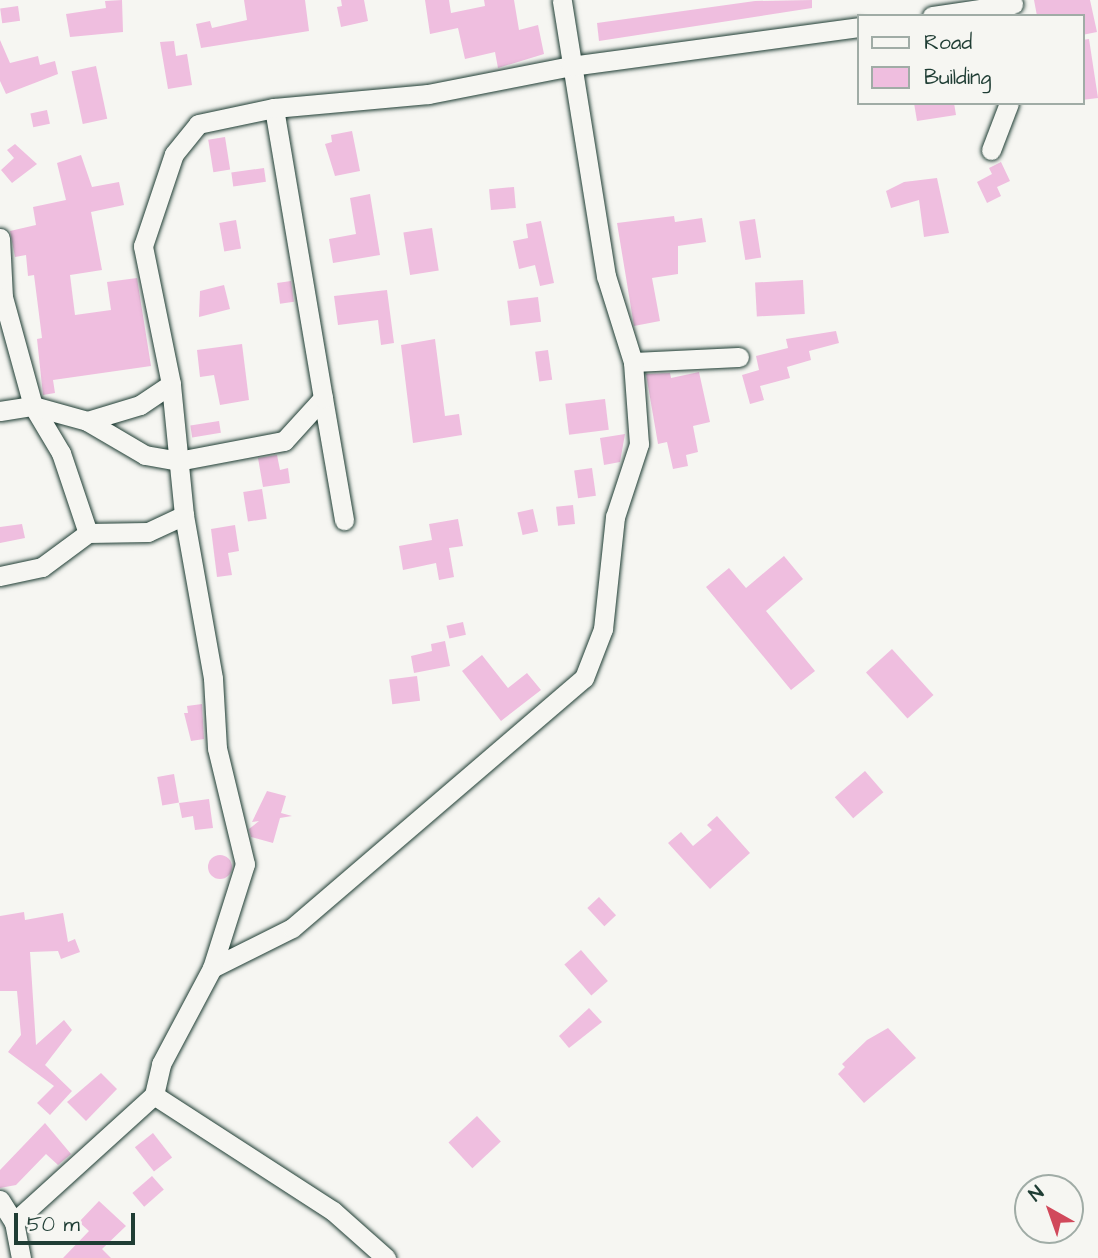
<!DOCTYPE html>
<html>
<head>
<meta charset="utf-8">
<style>
	body { margin:0 }
	#map { position:relative; width:1098px; height:1258px; overflow:hidden; background:#f6f6f2; font-family:"Architects Daughter",sans-serif }
	div>[style] { position:absolute }
	.building>* { inset:0; background:#efbedf; transform-origin:0 0 }
	.round { border-radius:50% }
	.roads { filter:drop-shadow(0 0 2px #1f3d34) drop-shadow(0 0 2px #1f3d34) }
	.street>* { height:19px; margin:-9.5px; padding:0 9.5px; transform-origin:9.5px; border-radius:9.5px; background:#f6f6f2 }
	span { translate:-50% -50%; white-space:nowrap; text-align:center; line-height:1.15; -webkit-text-stroke:7px #f6f6f2; paint-order:stroke }
	.legend { position:absolute; left:857px; top:14px; width:228px; height:91px; box-sizing:border-box; background:#f6f6f2; border:2px solid #a0aca6; margin:0; padding:9px 12px; list-style:none; font-size:21px; color:#1f3d34 }
	.legend li { display:flex; align-items:center; gap:14px; height:35px }
	.legend b { width:35px; border:2px solid #a0aca6 }
	.north { position:absolute; left:1014px; top:1174px; width:70px; height:70px; box-sizing:border-box; background:#f6f6f2; border:2px solid #a0aca6; border-radius:50%; rotate:320deg; font-size:19px; font-weight:700; line-height:28px; text-align:center; color:#1f3d34 }
	.north::after { content:''; display:block; margin:auto; width:24px; height:32px; background:#d1495b; clip-path:polygon(50% 0,100% 100%,50% 72%,0 100%) }
	.scale { position:absolute; left:14px; top:1213px; width:121px; height:32px; box-sizing:border-box; border:4px solid #1f3d34; border-top:0; padding-left:9px; font-size:21px; line-height:24px; white-space:nowrap; color:#1f3d34; -webkit-text-stroke:5px #f6f6f2; paint-order:stroke }
</style>
</head>
<body>
<div id="map">
	<div class="building">
		<i style="clip-path:polygon(122px 0,123px 32px,70px 37px,66px 14px,106px 8px,105px 1px)"></i>
		<i style="clip-path:polygon(244px 0,305px 0,309px 31px,201px 48px,196px 24px,210px 21px,212px 28px,247px 20px)"></i>
		<i style="clip-path:polygon(341px 0,364px 0,368px 21px,341px 27px,337px 7px,342px 6px)"></i>
		<i style="clip-path:polygon(425px 0,449px 0,451px 13px,485px 6px,484px 0,514px 0,519px 30px,538px 25px,544px 54px,498px 68px,495px 52px,465px 59px,458px 28px,430px 34px)"></i>
		<i style="clip-path:polygon(812px 0,812px 8px,599px 41px,597px 23px,755px 1px)"></i>
		<i style="clip-path:polygon(1034px 0,1090px 0,1097px 32px,1082px 35px,1082px 16px,1037px 16px)"></i>
		<i style="left:18px;top:6px;width:15px;height:18px;rotate:82deg"></i>
		<i style="clip-path:polygon(1089px 39px,1098px 98px,1082px 100px,1082px 40px)"></i>
		<i style="clip-path:polygon(0 40px,10px 63px,38px 56px,40px 65px,55px 61px,58px 74px,6px 94px,0 81px)"></i>
		<i style="clip-path:polygon(174px 41px,176px 56px,187px 54px,192px 85px,168px 89px,160px 42px)"></i>
		<i style="left:96px;top:66px;width:54px;height:25px;rotate:78deg"></i>
		<i style="clip-path:polygon(914px 103px,954px 103px,956px 115px,917px 121px)"></i>
		<i style="left:47px;top:110px;width:14px;height:17px;rotate:78deg"></i>
		<i style="clip-path:polygon(352px 131px,360px 171px,335px 176px,325px 144px,332px 142px,331px 135px)"></i>
		<i style="left:225px;top:137px;width:33px;height:17px;rotate:81deg"></i>
		<i style="clip-path:polygon(15px 144px,37px 164px,12px 183px,1px 170px,14px 158px,7px 150px)"></i>
		<i style="clip-path:polygon(81px 155px,92px 187px,119px 182px,124px 205px,91px 212px,102px 270px,70px 275px,75px 315px,111px 310px,107px 282px,137px 278px,151px 366px,53px 380px,55px 393px,43px 395px,37px 339px,42px 338px,34px 275px,28px 276px,26px 255px,15px 257px,10px 231px,36px 225px,33px 207px,66px 200px,57px 163px)"></i>
		<i style="clip-path:polygon(1001px 162px,1010px 181px,997px 187px,1001px 196px,987px 203px,977px 182px,992px 174px,989px 168px)"></i>
		<i style="left:264px;top:168px;width:14px;height:33px;rotate:82deg"></i>
		<i style="clip-path:polygon(937px 178px,949px 233px,924px 237px,919px 200px,891px 208px,886px 191px,904px 182px)"></i>
		<i style="left:514px;top:187px;width:21px;height:25px;rotate:85deg"></i>
		<i style="clip-path:polygon(370px 194px,380px 255px,333px 263px,329px 239px,356px 234px,350px 198px)"></i>
		<i style="clip-path:polygon(674px 216px,675px 222px,702px 218px,706px 242px,678px 246px,678px 274px,652px 278px,660px 321px,634px 326px,617px 223px)"></i>
		<i style="left:755px;top:219px;width:39px;height:16px;rotate:81deg"></i>
		<i style="left:236px;top:220px;width:29px;height:17px;rotate:80deg"></i>
		<i style="clip-path:polygon(541px 221px,554px 283px,540px 286px,535px 265px,519px 269px,513px 241px,528px 238px,526px 224px)"></i>
		<i style="left:432px;top:228px;width:43px;height:29px;rotate:81deg"></i>
		<i style="left:803px;top:280px;width:34px;height:48px;rotate:87deg"></i>
		<i style="left:291px;top:281px;width:21px;height:14px;rotate:82deg"></i>
		<i style="clip-path:polygon(224px 285px,230px 309px,199px 317px,200px 291px)"></i>
		<i style="clip-path:polygon(387px 290px,394px 343px,381px 345px,378px 320px,338px 325px,334px 296px)"></i>
		<i style="left:538px;top:297px;width:25px;height:31px;rotate:83deg"></i>
		<i style="clip-path:polygon(836px 331px,839px 343px,809px 351px,811px 360px,787px 367px,790px 378px,760px 386px,764px 400px,750px 404px,742px 375px,759px 370px,756px 356px,788px 348px,786px 339px)"></i>
		<i style="clip-path:polygon(435px 339px,445px 416px,459px 414px,462px 435px,413px 443px,401px 345px)"></i>
		<i style="clip-path:polygon(242px 344px,249px 400px,220px 405px,214px 375px,200px 377px,197px 350px)"></i>
		<i style="left:548px;top:350px;width:30px;height:13px;rotate:82deg"></i>
		<i style="clip-path:polygon(699px 372px,710px 422px,693px 426px,698px 452px,686px 455px,688px 466px,673px 469px,667px 442px,658px 444px,646px 374px,670px 373px,671px 378px)"></i>
		<i style="left:605px;top:399px;width:31px;height:40px;rotate:83deg"></i>
		<i style="left:219px;top:421px;width:12px;height:29px;rotate:81deg"></i>
		<i style="clip-path:polygon(625px 434px,620px 462px,604px 465px,600px 438px)"></i>
		<i style="clip-path:polygon(277px 455px,280px 470px,288px 468px,290px 483px,263px 487px,258px 458px)"></i>
		<i style="left:592px;top:468px;width:28px;height:18px;rotate:82deg"></i>
		<i style="left:262px;top:489px;width:30px;height:19px;rotate:81deg"></i>
		<i style="left:573px;top:505px;width:19px;height:17px;rotate:84deg"></i>
		<i style="left:533px;top:509px;width:23px;height:16px;rotate:77deg"></i>
		<i style="clip-path:polygon(458px 519px,463px 546px,449px 548px,454px 577px,439px 580px,436px 563px,403px 570px,399px 546px,432px 540px,429px 524px)"></i>
		<i style="clip-path:polygon(22px 524px,25px 538px,0 543px,0 527px)"></i>
		<i style="clip-path:polygon(235px 525px,239px 551px,228px 553px,232px 575px,217px 577px,211px 529px)"></i>
		<i style="clip-path:polygon(784px 556px,803px 579px,766px 611px,815px 671px,791px 690px,706px 587px,729px 568px,746px 588px)"></i>
		<i style="left:463px;top:622px;width:13px;height:17px;rotate:77deg"></i>
		<i style="clip-path:polygon(445px 641px,450px 666px,414px 673px,411px 656px,432px 651px,431px 644px)"></i>
		<i style="left:892px;top:649px;width:62px;height:35px;rotate:48deg"></i>
		<i style="clip-path:polygon(482px 655px,508px 688px,527px 673px,541px 690px,501px 721px,462px 671px)"></i>
		<i style="left:417px;top:676px;width:25px;height:28px;rotate:83deg"></i>
		<i style="clip-path:polygon(202px 704px,204px 739px,191px 741px,184px 713px,188px 713px,187px 706px)"></i>
		<i style="left:865px;top:771px;width:28px;height:40px;rotate:49deg"></i>
		<i style="left:174px;top:774px;width:29px;height:17px;rotate:80deg"></i>
		<i style="clip-path:polygon(267px 791px,286px 796px,281px 813px,292px 816px,280px 818px,273px 843px,251px 837px,249px 829px,259px 821px,252px 822px)"></i>
		<i style="clip-path:polygon(209px 799px,213px 828px,195px 830px,193px 816px,182px 818px,179px 803px)"></i>
		<i style="clip-path:polygon(717px 816px,750px 853px,710px 889px,668px 843px,681px 832px,693px 846px,712px 830px,707px 825px)"></i>
		<i class="round" style="left:208px;top:855px;width:24px;height:24px"></i>
		<i style="left:599px;top:897px;width:25px;height:16px;rotate:47deg"></i>
		<i style="clip-path:polygon(24px 912px,25px 920px,63px 913px,68px 942px,75px 939px,80px 952px,61px 959px,58px 951px,30px 952px,36px 1045px,64px 1020px,72px 1030px,45px 1065px,72px 1091px,50px 1115px,37px 1103px,54px 1086px,8px 1052px,21px 1035px,17px 991px,0 991px,0 916px)"></i>
		<i style="left:581px;top:950px;width:41px;height:22px;rotate:49deg"></i>
		<i style="clip-path:polygon(589px 1008px,602px 1022px,569px 1048px,559px 1036px)"></i>
		<i style="clip-path:polygon(888px 1028px,916px 1058px,864px 1103px,838px 1074px,845px 1067px,842px 1064px,867px 1040px)"></i>
		<i style="clip-path:polygon(101px 1073px,117px 1089px,86px 1121px,67px 1102px)"></i>
		<i style="left:477px;top:1116px;width:35px;height:39px;rotate:47deg"></i>
		<i style="clip-path:polygon(45px 1123px,71px 1154px,58px 1165px,46px 1154px,16px 1185px,0 1188px,0 1170px)"></i>
		<i style="left:153px;top:1133px;width:31px;height:23px;rotate:52deg"></i>
		<i style="left:152px;top:1176px;width:18px;height:26px;rotate:49deg"></i>
		<i style="clip-path:polygon(99px 1201px,126px 1226px,102px 1249px,111px 1258px,63px 1258px,89px 1231px,79px 1222px)"></i>
	</div>
	<div class="roads">
		<div class="street">
			<i style="left:932px;top:16px;width:82px;rotate:-8.4deg"></i>
			<i style="left:991px;top:150px;width:50px;rotate:-69deg"></i>
			<i style="left:0;top:238px;width:59px;rotate:87.1deg"></i>
			<i style="left:3px;top:297px;width:113px;rotate:74.6deg"></i>
			<i style="left:33px;top:406px;width:55px;rotate:59.2deg"></i>
			<i style="left:61px;top:453px;width:84px;rotate:71.4deg"></i>
			<i style="left:633px;top:362px;width:106px;rotate:-2.7deg"></i>
			<i style="left:323px;top:398px;width:124px;rotate:80.2deg"></i>
			<i style="left:0;top:411px;width:33px;rotate:-9deg"></i>
			<i style="left:33px;top:406px;width:56px;rotate:15.5deg"></i>
			<i style="left:87px;top:421px;width:55px;rotate:-16.8deg"></i>
			<i style="left:140px;top:405px;width:37px;rotate:-34deg"></i>
			<i style="left:87px;top:421px;width:67px;rotate:30.4deg"></i>
			<i style="left:145px;top:455px;width:34px;rotate:10deg"></i>
			<i style="left:178px;top:461px;width:108px;rotate:-10.7deg"></i>
			<i style="left:284px;top:441px;width:58px;rotate:-47.8deg"></i>
			<i style="left:323px;top:398px;width:294px;rotate:-99.6deg"></i>
			<i style="left:0;top:576px;width:43px;rotate:-12.1deg"></i>
			<i style="left:42px;top:567px;width:57px;rotate:-36.5deg"></i>
			<i style="left:88px;top:533px;width:60px;rotate:-1deg"></i>
			<i style="left:148px;top:532px;width:40px;rotate:-25deg"></i>
			<i style="left:212px;top:968px;width:89px;rotate:-26.6deg"></i>
			<i style="left:292px;top:928px;width:384px;rotate:-40.6deg"></i>
			<i style="left:584px;top:678px;width:53px;rotate:-68.8deg"></i>
			<i style="left:603px;top:629px;width:113px;rotate:-83.9deg"></i>
			<i style="left:615px;top:517px;width:77px;rotate:-71.8deg"></i>
			<i style="left:639px;top:444px;width:82px;rotate:-94.2deg"></i>
			<i style="left:633px;top:362px;width:90px;rotate:-107.4deg"></i>
			<i style="left:606px;top:276px;width:279px;rotate:-99.1deg"></i>
			<i style="left:0;top:1200px;width:26px;rotate:58deg"></i>
			<i style="left:14px;top:1222px;width:37px;rotate:79deg"></i>
			<i style="left:14px;top:1222px;width:189px;rotate:-42.2deg"></i>
			<i style="left:386px;top:1258px;width:71px;rotate:-138.4deg"></i>
			<i style="left:333px;top:1211px;width:213px;rotate:-147.1deg"></i>
			<i style="left:154px;top:1095px;width:32px;rotate:-77deg"></i>
			<i style="left:161px;top:1064px;width:109px;rotate:-62deg"></i>
			<i style="left:212px;top:968px;width:109px;rotate:-72.4deg"></i>
			<i style="left:245px;top:864px;width:119px;rotate:-103.6deg"></i>
			<i style="left:217px;top:748px;width:70px;rotate:-93.3deg"></i>
			<i style="left:213px;top:678px;width:166px;rotate:-100.1deg"></i>
			<i style="left:184px;top:515px;width:132px;rotate:-95.7deg"></i>
			<i style="left:171px;top:384px;width:141px;rotate:-101.5deg"></i>
			<i style="left:143px;top:246px;width:97px;rotate:-71.4deg"></i>
			<i style="left:174px;top:154px;width:38px;rotate:-51deg"></i>
			<i style="left:198px;top:124px;width:78px;rotate:-11.9deg"></i>
			<i style="left:274px;top:108px;width:155px;rotate:-5.2deg"></i>
			<i style="left:428px;top:94px;width:146px;rotate:-11.1deg"></i>
			<i style="left:571px;top:66px;width:290px;rotate:-7.7deg"></i>
		</div>
	</div>
	<ul class="legend">
	<li><b style="height:9px;background:#f6f6f2"></b>Road</li>
	<li><b style="height:19px;background:#efbedf"></b>Building</li>
	</ul>
	<div class="north">N</div>
	<div class="scale">50 m</div>
</div>
</body>
</html>
